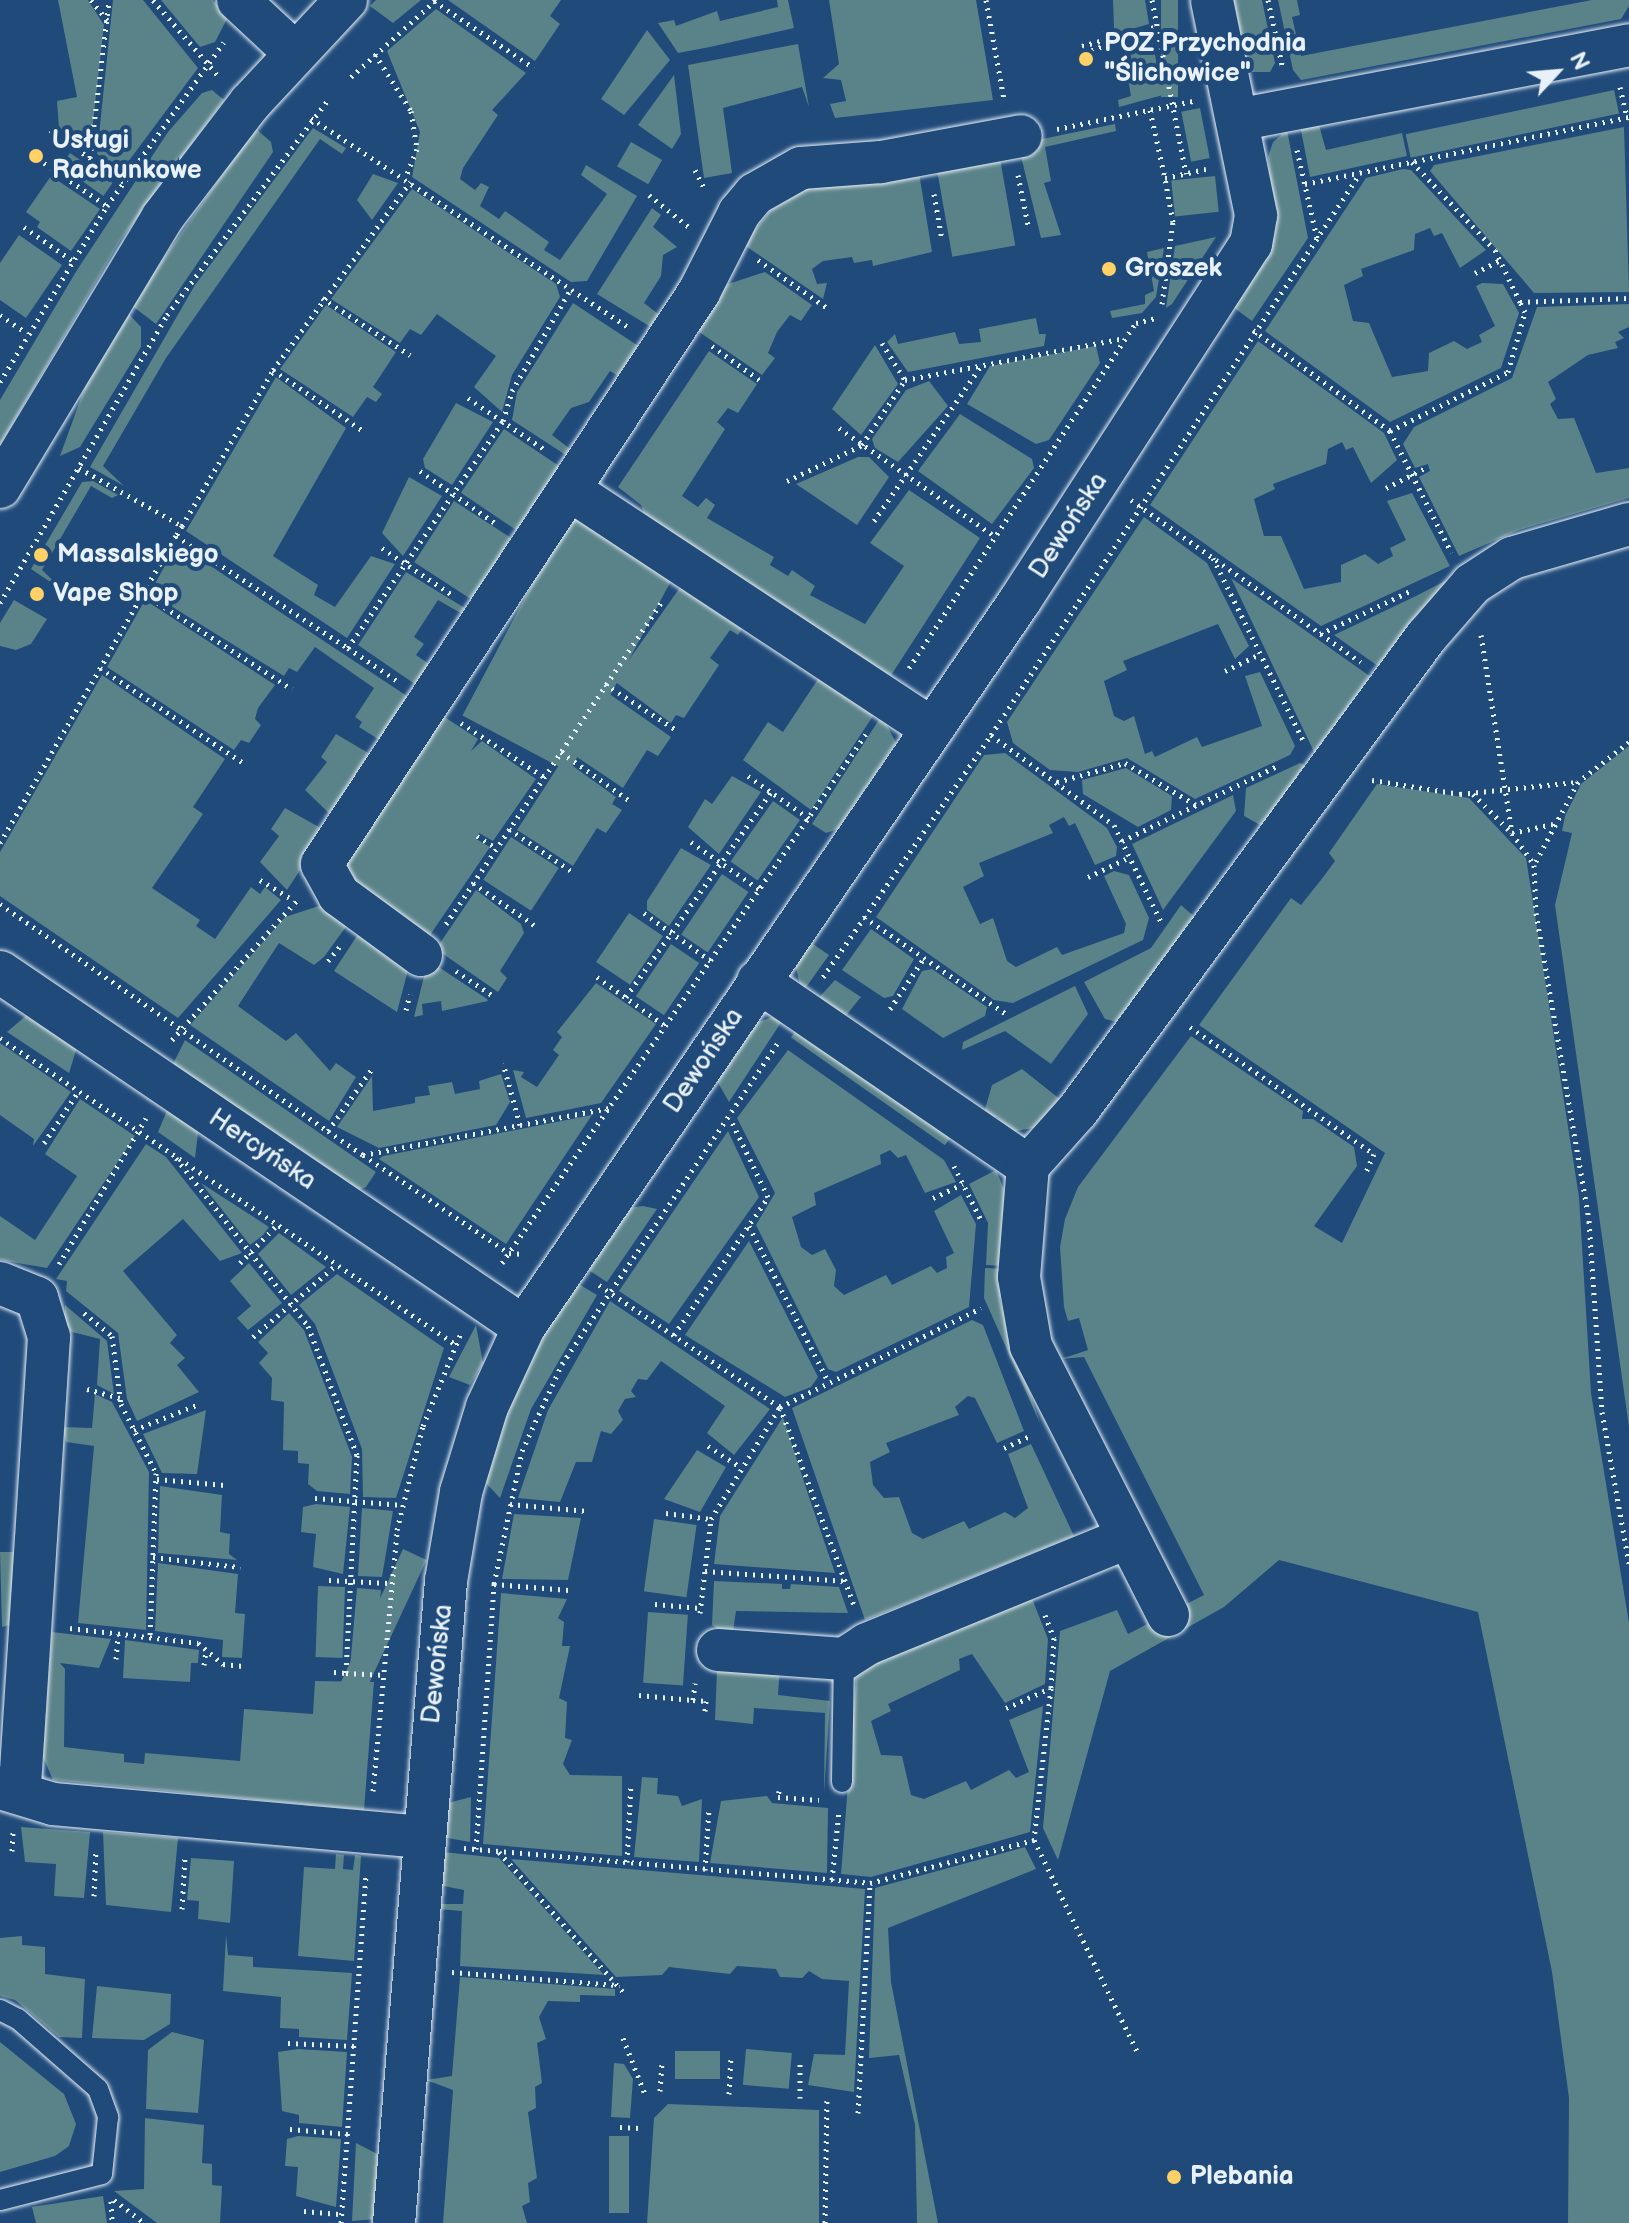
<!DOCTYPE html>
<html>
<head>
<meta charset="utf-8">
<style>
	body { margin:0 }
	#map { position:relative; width:1629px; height:2223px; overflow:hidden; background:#1f4a7a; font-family:"Balsamiq Sans",sans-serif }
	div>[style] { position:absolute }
	.green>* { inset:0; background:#5a8289; transform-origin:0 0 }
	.path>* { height:5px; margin-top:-2.5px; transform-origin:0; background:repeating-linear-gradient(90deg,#e8f1f8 0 2px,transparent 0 8px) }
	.roads { filter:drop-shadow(0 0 2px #e8f1f8) drop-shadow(0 0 2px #e8f1f8) }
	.lane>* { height:20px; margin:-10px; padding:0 10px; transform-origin:10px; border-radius:10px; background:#1f4a7a }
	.street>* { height:42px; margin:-21px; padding:0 21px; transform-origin:21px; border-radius:21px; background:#1f4a7a }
	.dots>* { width:22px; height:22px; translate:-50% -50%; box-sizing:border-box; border:4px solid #1f4a7a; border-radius:50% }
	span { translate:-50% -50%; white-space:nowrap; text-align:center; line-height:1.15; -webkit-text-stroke:8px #1f4a7a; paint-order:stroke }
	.poi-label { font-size:26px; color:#e8f1f8; font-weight:700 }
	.left { translate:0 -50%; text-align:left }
	.street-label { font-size:26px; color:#e8f1f8 }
	.north { position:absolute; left:1517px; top:32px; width:80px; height:80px; -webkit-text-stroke:6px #1f4a7a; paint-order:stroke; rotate:64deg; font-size:22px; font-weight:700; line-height:32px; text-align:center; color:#e8f1f8 }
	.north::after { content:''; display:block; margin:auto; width:28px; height:36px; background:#e8f1f8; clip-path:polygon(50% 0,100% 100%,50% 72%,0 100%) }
</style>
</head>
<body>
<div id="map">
	<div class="green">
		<i style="clip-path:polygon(58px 0,88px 0,104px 25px,90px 149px,59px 129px,57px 101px,77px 97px)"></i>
		<i style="clip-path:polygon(113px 0,143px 0,198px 68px,122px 170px,97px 154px)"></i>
		<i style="clip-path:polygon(161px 0,213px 0,228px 17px,215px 42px,200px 47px)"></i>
		<i style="clip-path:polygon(376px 0,421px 0,393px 23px,370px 6px)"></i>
		<i style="clip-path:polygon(448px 0,561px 0,550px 16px,560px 24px,535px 61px)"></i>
		<i style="clip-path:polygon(777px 0,788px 0,794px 28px,710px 47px,678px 53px,658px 23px,674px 20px,676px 26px,717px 11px,720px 21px,778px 7px)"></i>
		<i style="clip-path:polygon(829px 0,976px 0,993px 100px,835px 118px,830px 104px,846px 101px,841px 80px,823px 78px,839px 64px)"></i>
		<i style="clip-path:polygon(1113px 0,1145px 0,1149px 24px,1104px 37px,1102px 31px,1114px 28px)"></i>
		<i style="left:1161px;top:0;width:17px;height:97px"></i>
		<i style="clip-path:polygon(1233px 0,1262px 0,1275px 63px,1270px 72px,1249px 72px)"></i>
		<i style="clip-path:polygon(1278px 0,1297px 0,1300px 15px,1292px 17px,1301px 56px,1592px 0,1629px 0,1629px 6px,1621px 19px,1301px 80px,1293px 70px)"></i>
		<i style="clip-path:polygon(436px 9px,526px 73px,492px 110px,498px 115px,463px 168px,460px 179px,475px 190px,481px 183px,489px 187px,480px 206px,499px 219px,505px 211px,549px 242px,544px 250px,560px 260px,607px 194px,581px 175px,586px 165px,637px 196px,587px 281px,571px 282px,412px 177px,420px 132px,387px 51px)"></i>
		<i style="clip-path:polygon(647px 30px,670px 60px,624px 115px,601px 99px)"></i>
		<i style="clip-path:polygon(1151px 35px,1163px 95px,1119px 107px,1118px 100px,1131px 96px,1123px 51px)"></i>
		<i style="clip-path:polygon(798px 44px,809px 107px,802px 87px,723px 108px,732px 173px,704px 178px,688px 65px)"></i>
		<i style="clip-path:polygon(674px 75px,681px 134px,672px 149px,638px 125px)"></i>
		<i style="clip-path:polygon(212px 90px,224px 100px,120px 241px,0 445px,0 400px,77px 270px,168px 132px,202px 93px)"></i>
		<i style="left:1614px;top:90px;width:24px;height:213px;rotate:78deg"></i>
		<i style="left:1200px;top:108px;width:51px;height:19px;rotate:79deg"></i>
		<i style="clip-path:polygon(1115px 124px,1116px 131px,1045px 147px,1051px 181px,1044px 183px,1061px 235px,1041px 238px,1018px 144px)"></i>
		<i style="clip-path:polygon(1300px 125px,1319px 125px,1326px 150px,1402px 133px,1407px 156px,1310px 177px)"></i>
		<i style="clip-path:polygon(1624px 127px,1629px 292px,1534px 293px,1430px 171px,1434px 165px)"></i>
		<i style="clip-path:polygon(255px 128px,271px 142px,273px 152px,156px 324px,131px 305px)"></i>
		<i style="clip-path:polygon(313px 128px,346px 148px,342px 154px,320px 139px,166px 358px,103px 466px,124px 486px,90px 467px,195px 285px)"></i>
		<i style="clip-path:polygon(1287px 130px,1308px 238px,1252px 321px,1233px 307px,1275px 236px,1268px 157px,1273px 142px)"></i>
		<i style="left:631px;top:142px;width:36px;height:28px;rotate:30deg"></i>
		<i style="left:70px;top:153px;width:52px;height:16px;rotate:35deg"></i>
		<i style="left:999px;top:153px;width:94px;height:64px;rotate:80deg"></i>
		<i style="clip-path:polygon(918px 167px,932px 252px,873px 266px,872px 260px,854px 263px,852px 257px,823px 261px,812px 269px,817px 284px,827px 283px,823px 299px,743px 244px,771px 210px,808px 186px)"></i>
		<i style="clip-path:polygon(1403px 169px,1411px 170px,1486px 250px,1460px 268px,1442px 233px,1434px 236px,1430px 228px,1415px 234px,1414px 250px,1361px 269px,1363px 276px,1344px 285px,1353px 321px,1369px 323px,1392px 377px,1428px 371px,1429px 353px,1454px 341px,1467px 349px,1482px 342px,1479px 335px,1495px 326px,1476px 286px,1482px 283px,1503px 284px,1519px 313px,1501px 368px,1390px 422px,1265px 331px,1366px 178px)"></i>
		<i style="clip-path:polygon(373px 174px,398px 183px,372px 220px,357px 200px)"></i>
		<i style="clip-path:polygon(51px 176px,100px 209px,71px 251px,37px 227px,40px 222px,26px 212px)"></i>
		<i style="left:1215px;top:176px;width:36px;height:44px;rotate:84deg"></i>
		<i style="clip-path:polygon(412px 189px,556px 284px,560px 297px,512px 375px,502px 412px,474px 387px,496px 356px,437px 314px,421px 335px,410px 329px,400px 343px,331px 299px)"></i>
		<i style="clip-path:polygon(652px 208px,661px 215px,653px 227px,677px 247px,663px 255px,661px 276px,644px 303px,662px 317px,659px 332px,597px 294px)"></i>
		<i style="clip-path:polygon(19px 235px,62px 265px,26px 318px,0 300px,0 263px)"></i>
		<i style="clip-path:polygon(1216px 237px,1172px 304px,1166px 308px,1175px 246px)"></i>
		<i style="clip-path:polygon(1164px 248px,1156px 297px,1142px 313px,1112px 318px,1110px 311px,1145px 304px,1145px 295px,1154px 291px,1147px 252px)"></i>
		<i style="clip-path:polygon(765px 272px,812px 305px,801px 321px,790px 315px,777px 332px,768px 353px,775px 358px,762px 375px,689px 325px,713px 289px)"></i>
		<i style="clip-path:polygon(573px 303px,640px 347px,626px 381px,610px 371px,589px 402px,571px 408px,552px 435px,578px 455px,575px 461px,512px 420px,517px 392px)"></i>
		<i style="clip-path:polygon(1629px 304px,1629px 327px,1618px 332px,1624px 338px,1615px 342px,1618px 348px,1588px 355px,1548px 382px,1556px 399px,1550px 404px,1558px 419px,1574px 418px,1596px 473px,1629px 468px,1629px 498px,1519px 530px,1459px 556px,1419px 477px,1430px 471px,1428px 464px,1415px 468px,1403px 444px,1414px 427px,1512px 378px,1537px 307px)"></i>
		<i style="clip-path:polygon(326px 305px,396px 352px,373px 387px,382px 394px,376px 402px,367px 397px,353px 417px,280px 369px)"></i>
		<i style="clip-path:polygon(127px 312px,141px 327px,141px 347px,80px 447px,60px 456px,86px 384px)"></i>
		<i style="clip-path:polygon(1036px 318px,1039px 334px,1046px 334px,1044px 346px,908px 372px,887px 342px,895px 334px,898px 344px,955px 332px,959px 344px,981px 342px,979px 329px)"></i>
		<i style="clip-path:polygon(1258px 341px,1384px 433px,1397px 460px,1371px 483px,1353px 447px,1346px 450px,1342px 442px,1328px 449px,1326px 464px,1273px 484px,1275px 489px,1254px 499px,1264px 536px,1281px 536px,1304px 589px,1341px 582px,1341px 565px,1365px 554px,1378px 564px,1393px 556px,1390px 548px,1406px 540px,1387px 501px,1412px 493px,1450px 566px,1321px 626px,1150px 505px)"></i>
		<i style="clip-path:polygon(875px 345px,898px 384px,861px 435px,832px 409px)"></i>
		<i style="clip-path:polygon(1096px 346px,1100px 363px,1049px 440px,1036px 444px,967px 404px,990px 366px)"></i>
		<i style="clip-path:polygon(709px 351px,757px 384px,738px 413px,728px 408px,717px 422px,725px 429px,682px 496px,698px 507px,706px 498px,715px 505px,707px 518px,774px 557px,770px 565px,788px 576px,792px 570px,815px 586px,810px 595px,865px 624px,904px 566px,870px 543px,909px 490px,980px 538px,888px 680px,648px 524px,641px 505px,618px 487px)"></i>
		<i style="clip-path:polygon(276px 377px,346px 428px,273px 556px,318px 585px,314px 595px,335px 607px,371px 556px,395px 564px,347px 638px,186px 531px)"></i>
		<i style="clip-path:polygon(929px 381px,948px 406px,898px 462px,875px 448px,872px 439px,906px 390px)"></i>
		<i style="clip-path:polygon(456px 403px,493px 422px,452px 485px,425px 468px,423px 459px)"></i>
		<i style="clip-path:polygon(960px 414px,1032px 459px,1034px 468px,992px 524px,918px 471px)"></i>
		<i style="left:504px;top:429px;width:69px;height:77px;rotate:34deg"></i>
		<i style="clip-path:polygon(858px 457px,869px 457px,889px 477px,857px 525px,796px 484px)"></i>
		<i style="clip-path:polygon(409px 477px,442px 496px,403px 556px,382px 533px)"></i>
		<i style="clip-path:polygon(93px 481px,118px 495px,112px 498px,91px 486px,42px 570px,64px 591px,31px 569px,82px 482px)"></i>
		<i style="left:454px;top:501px;width:71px;height:73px;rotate:33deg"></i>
		<i style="left:569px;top:515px;width:121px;height:227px;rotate:28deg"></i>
		<i style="clip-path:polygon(1144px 517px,1207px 563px,1249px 646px,1235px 659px,1218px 624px,1123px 661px,1127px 670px,1104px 681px,1114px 716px,1124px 721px,1134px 716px,1145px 754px,1152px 751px,1155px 757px,1197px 737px,1202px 747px,1262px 726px,1245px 676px,1260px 672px,1295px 746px,1290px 755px,1195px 799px,1127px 758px,1078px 772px,1050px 770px,1013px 743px,1007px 722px)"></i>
		<i style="clip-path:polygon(182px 547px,413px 700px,386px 744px,359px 727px,362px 722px,355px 717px,374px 688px,315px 647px,297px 672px,289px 668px,284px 676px,150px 593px,174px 549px)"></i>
		<i style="clip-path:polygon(406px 572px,468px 610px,464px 615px,438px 600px,414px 637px,424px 644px,416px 655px,436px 669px,422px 689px,358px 645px)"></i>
		<i style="clip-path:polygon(1453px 577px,1385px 671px,1334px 635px,1416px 596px)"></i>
		<i style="clip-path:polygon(1231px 578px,1378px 682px,1317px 758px)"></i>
		<i style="clip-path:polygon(686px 579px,747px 621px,738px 635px,730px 630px,710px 658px,719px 665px,684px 718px,676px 715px,671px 723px,614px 681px)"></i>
		<i style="clip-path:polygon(14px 600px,47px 619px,31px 644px,16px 650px,0 646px,0 623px)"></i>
		<i style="clip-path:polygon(145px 600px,275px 685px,258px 708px,255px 719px,261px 725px,249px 743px,241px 740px,234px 750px,107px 667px)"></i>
		<i style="clip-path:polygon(102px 675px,225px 759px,193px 807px,203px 814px,152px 888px,200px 920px,196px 926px,215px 939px,251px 887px,260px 894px,265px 887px,281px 900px,178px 1018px,0 896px,0 852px)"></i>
		<i style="clip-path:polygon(820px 676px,873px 708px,873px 716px,811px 810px,743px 760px,768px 722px,783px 732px)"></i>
		<i style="clip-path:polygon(608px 693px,671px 737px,658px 756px,647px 750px,623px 788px,568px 751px)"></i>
		<i style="clip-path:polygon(440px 714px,478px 739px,471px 751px,482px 741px,536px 779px,493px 841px,479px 833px,476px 839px,490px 847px,428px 938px,354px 885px,345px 862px)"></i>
		<i style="clip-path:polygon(882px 715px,896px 743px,838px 829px,826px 833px,812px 824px)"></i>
		<i style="clip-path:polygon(336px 734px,375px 757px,335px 819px,305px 790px,327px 762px,321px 757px)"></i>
		<i style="clip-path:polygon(1629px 746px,1629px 1427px,1555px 905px,1572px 833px,1562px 831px,1565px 816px,1581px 784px)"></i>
		<i style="clip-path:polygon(1005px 753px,1107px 828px,1117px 847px,1116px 856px,1095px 865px,1075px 823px,1069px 826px,1064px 817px,1049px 825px,1053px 833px,979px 863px,984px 876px,963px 887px,980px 924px,993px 918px,1007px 961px,1016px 967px,1057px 947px,1062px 955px,1124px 933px,1126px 924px,1104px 876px,1114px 871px,1129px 875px,1149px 918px,1143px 940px,1013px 1003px,994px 1000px,876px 917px,984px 755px)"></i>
		<i style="clip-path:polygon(563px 759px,616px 797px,612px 804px,622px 810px,606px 833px,597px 828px,573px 866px,517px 830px)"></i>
		<i style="clip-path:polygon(1300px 763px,1307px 766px,1262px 826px,1244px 816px,1246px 788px)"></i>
		<i style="clip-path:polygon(1126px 768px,1172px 796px,1171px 810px,1138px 827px,1083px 794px,1082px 780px)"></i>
		<i style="clip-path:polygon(732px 776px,761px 792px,719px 854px,688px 827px,705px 799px,712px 804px)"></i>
		<i style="clip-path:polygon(1377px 784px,1469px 798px,1526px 858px,1579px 1197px,1591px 1393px,1629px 1623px,1629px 2223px,1568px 2223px,1569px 2098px,1552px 1972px,1478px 1612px,1279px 1560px,1224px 1607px,1110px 1671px,1058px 1860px,1043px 1828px,1060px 1631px,1117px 1610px,1128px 1634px,1204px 1595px,1084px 1357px,1061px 1359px,1088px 1350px,1079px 1318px,1068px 1321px,1064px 1307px,1060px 1247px,1065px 1219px,1078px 1187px,1191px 1036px,1303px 1111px,1302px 1119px,1313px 1119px,1354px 1147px,1357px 1166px,1314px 1226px,1342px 1243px,1385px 1153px,1199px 1025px,1291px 898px,1301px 905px,1324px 876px,1335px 861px,1329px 853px)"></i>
		<i style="clip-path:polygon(1233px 795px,1236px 811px,1163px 910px,1132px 844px)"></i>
		<i style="left:773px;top:801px;width:33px;height:74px;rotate:35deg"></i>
		<i style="clip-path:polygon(285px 808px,326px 831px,287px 890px,260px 862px,279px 836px,271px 829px)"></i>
		<i style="left:511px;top:837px;width:57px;height:51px;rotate:33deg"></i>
		<i style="clip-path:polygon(681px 848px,711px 865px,669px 926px,647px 910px,647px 901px)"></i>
		<i style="left:722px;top:874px;width:32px;height:73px;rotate:34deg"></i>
		<i style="clip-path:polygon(476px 890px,521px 924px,524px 933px,500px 971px,507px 978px,498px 992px,436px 949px)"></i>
		<i style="clip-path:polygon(325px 904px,353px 917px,324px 957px,314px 965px,279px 943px,238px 1006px,286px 1041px,296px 1033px,330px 1071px,336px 1063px,356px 1077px,329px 1121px,190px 1025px,285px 917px)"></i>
		<i style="clip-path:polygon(1181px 905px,1197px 919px,1121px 1023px,1105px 1019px,1084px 982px,1151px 948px)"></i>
		<i style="left:629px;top:913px;width:41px;height:59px;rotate:34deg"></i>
		<i style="clip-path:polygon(364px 925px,408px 970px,397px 1012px,334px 971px)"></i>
		<i style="clip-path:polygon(871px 929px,914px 959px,893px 996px,884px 998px,842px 970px)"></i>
		<i style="clip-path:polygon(807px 940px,829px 955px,802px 993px,795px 964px)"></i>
		<i style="left:671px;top:944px;width:34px;height:63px;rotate:34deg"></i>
		<i style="clip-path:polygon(428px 960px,487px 999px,488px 1001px,442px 1011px,441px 1001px,422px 1004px,423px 1015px,414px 1017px)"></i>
		<i style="clip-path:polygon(932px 969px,987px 1007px,985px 1016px,943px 1038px,902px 1009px,922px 971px)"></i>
		<i style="clip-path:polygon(835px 980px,861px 997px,844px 1018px,814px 1003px)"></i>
		<i style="clip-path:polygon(596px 983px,656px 1024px,601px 1103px,526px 1118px,513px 1070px,524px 1072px,521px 1077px,537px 1087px,559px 1055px,553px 1050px,562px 1037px,557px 1032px)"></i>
		<i style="clip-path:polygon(1075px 986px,1088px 1014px,1051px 1064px,1005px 1031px,962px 1050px,963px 1042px)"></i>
		<i style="clip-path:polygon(29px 1013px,78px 1044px,69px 1073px,7px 1032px)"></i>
		<i style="clip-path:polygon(772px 1017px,784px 1018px,729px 1102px,717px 1081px,753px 1024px)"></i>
		<i style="left:799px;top:1026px;width:188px;height:14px;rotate:35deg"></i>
		<i style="clip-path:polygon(185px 1040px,376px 1172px,366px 1187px,356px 1191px,173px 1064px)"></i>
		<i style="clip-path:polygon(0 1043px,71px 1092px,33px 1146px,34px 1139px,0 1115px)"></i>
		<i style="clip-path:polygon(788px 1050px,944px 1160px,956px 1182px,925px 1193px,906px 1155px,898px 1158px,890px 1150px,880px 1155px,881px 1164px,814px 1193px,816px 1205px,792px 1217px,801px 1247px,812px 1255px,825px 1249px,836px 1270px,834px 1286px,844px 1295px,886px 1275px,892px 1285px,931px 1266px,937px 1273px,947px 1268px,946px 1257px,954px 1253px,934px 1211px,961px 1195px,976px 1224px,969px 1307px,836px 1372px,828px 1369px,756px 1225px,775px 1193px,737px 1118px)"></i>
		<i style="clip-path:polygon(1022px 1069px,1061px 1100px,1039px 1127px,1011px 1132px,997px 1117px,983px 1116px,992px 1085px)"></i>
		<i style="clip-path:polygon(501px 1074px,510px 1102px,496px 1125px,379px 1148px,337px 1127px,372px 1076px,373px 1111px,415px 1103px,415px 1097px,430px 1095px,428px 1086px,452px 1082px,455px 1094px,480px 1089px,479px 1081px)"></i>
		<i style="clip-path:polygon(80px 1099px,135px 1136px,47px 1268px,0 1260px,0 1216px,35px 1240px,77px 1176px,45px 1154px)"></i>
		<i style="clip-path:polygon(169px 1106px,199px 1125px,195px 1158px,158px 1132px)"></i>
		<i style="clip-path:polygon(592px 1115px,506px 1244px,379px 1159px,383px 1156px)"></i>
		<i style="clip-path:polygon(728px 1131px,759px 1197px,669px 1324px,619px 1291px)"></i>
		<i style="clip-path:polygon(146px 1144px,166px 1157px,242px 1253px,220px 1261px,183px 1219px,123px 1271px,177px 1335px,170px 1343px,185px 1358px,177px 1365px,199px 1392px,137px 1421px,127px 1399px,118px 1333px,66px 1291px,67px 1281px,56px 1279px)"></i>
		<i style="clip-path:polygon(996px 1170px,1009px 1201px,1003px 1266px,986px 1265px,988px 1223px,969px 1184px)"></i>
		<i style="clip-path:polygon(201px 1183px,269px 1227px,263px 1235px,250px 1245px)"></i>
		<i style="clip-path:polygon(643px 1206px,657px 1209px,607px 1282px,587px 1269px,628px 1208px)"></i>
		<i style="clip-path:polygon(279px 1233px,326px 1267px,291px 1295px,258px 1254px)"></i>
		<i style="clip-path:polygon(749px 1241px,818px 1377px,811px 1387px,785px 1397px,685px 1335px)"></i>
		<i style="clip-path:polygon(249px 1263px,282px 1303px,248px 1330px,237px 1318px,251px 1306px,230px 1281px)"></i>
		<i style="clip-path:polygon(985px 1268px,1004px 1269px,1000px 1301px,1040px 1423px,984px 1298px)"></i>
		<i style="clip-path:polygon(337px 1274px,444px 1348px,396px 1498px,363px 1497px,362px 1449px,315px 1324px,299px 1305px)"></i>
		<i style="clip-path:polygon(577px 1283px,597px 1295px,531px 1409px,500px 1498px,485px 1482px,503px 1419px,542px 1336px)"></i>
		<i style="clip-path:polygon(610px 1301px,770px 1409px,734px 1455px,707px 1433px,725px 1406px,661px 1361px,647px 1380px,638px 1379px,631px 1391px,636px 1397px,625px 1399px,618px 1411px,623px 1420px,611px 1434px,601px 1431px,592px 1462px,576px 1462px,560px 1502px,518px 1498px,548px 1410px)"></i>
		<i style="clip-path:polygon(65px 1305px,107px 1341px,114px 1394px,97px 1385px,100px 1339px,64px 1330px)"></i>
		<i style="clip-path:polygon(289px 1313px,304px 1330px,352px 1457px,350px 1494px,317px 1491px,308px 1484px,309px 1464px,298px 1463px,298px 1451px,283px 1450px,284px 1402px,271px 1400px,272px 1378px,259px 1363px,268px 1353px,258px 1342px)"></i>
		<i style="clip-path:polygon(972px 1320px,983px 1325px,1024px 1431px,997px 1443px,975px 1398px,968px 1396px,955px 1407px,959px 1415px,886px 1443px,890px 1452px,870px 1462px,873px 1485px,884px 1498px,899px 1497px,912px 1533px,923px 1539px,964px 1521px,969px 1529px,1005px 1512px,1015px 1518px,1028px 1508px,1008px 1454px,1031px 1444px,1074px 1536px,865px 1620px,792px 1408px)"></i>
		<i style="clip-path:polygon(476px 1325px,483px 1363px,470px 1385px,449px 1377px)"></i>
		<i style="clip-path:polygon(95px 1394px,112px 1402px,149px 1472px,146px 1630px,78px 1623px,94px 1446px,66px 1442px,62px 1427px,92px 1428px)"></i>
		<i style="clip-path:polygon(206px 1410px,197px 1474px,162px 1473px,143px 1434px)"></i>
		<i style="clip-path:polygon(783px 1417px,806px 1488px,835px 1573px,714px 1564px,720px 1516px)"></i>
		<i style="clip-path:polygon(697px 1450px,726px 1467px,700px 1512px,664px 1499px)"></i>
		<i style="clip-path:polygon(160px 1486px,222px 1495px,220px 1532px,230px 1534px,229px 1554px,237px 1560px,158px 1553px)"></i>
		<i style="clip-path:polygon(316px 1504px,350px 1507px,343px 1574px,313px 1567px,316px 1534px,301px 1532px,303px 1507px)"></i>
		<i style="clip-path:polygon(362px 1508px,393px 1511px,382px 1577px,358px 1576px)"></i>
		<i style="clip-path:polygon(514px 1514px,581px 1518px,568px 1580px,502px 1579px)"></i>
		<i style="left:654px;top:1519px;width:43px;height:73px;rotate:8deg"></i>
		<i style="left:403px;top:1549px;width:26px;height:273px;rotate:25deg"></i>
		<i style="clip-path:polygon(0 1552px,14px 1552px,9px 1625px,2px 1627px)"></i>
		<i style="clip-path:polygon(158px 1563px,238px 1574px,235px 1613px,245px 1614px,242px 1658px,222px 1657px,223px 1640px,155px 1631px)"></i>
		<i style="clip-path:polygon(714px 1581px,782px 1584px,782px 1589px,790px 1589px,791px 1584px,839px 1587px,848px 1613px,736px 1611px,732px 1638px,712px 1625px)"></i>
		<i style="left:318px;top:1586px;width:27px;height:71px;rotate:2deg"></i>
		<i style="left:357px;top:1588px;width:24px;height:79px;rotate:5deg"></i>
		<i style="clip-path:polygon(1029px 1591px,1048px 1639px,1045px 1684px,1005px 1703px,972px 1654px,959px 1659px,960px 1670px,888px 1704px,891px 1711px,871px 1721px,881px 1755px,902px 1756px,911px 1795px,924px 1799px,966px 1781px,971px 1790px,1009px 1770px,1016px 1778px,1029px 1772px,1009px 1720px,1043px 1706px,1030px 1832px,871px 1877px,841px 1874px,857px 1669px)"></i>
		<i style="clip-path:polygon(501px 1593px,567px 1599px,558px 1618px,564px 1622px,562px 1646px,570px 1646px,559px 1698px,567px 1702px,565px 1738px,572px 1740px,563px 1764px,570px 1775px,622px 1776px,622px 1856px,483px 1844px)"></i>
		<i style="left:648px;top:1612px;width:40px;height:71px;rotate:4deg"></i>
		<i style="clip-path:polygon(52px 1632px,111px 1639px,99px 1668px,60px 1663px,65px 1669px,64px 1747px,124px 1754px,124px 1762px,144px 1764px,145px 1753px,240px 1761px,244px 1709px,313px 1714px,315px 1681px,374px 1682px,364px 1810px,53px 1780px,43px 1757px)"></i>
		<i style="clip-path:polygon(125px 1640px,199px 1650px,198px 1663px,191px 1663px,190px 1682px,123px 1678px)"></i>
		<i style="clip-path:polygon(780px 1665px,778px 1695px,830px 1701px,824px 1794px,825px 1713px,754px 1708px,753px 1724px,715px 1720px,717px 1670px)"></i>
		<i style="clip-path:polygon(642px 1777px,658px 1778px,657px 1794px,678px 1796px,682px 1806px,702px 1799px,699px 1862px,634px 1857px)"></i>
		<i style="clip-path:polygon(767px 1796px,772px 1803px,828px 1808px,827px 1873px,710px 1863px,721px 1801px)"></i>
		<i style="clip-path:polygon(471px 1797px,470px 1842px,442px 1837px,444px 1804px)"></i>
		<i style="clip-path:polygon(21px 1827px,90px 1832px,84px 1898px,54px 1896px,56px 1864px,25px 1862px)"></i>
		<i style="clip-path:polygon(103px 1832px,178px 1838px,171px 1912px,106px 1905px)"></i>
		<i style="clip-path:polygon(1025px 1847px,1036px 1869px,888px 1928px,891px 1982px,938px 2223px,917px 2223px,915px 2125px,899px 2055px,869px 2058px,875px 1888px)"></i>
		<i style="clip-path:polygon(443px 1852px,499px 1858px,604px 1975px,460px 1966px,462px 1911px,438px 1909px,439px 1904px,463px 1904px,464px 1890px,438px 1885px)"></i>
		<i style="clip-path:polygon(336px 1854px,344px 1855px,343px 1869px,353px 1870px,355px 1855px,361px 1856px,354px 1961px,298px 1956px,304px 1867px,335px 1869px)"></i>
		<i style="clip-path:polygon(191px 1858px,234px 1861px,230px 1923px,198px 1919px,199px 1901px,187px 1900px)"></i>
		<i style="clip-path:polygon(511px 1859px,865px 1889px,854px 2092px,808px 2085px,814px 2054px,845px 2055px,849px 1981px,822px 1979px,809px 1971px,802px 1978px,780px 1977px,776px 1969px,737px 1966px,730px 1974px,669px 1967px,662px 1975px,616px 1977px)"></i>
		<i style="clip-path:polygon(226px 1935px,228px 1955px,253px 1957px,253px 1967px,352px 1973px,347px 2040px,299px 2037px,299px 2029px,280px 2028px,281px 1997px,223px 1991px)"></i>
		<i style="clip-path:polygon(22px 1936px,22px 1945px,45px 1947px,45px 1974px,85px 1979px,82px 2038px,59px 2037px,15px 2000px,0 1996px,0 1938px)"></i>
		<i style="clip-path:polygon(460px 1977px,615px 1989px,615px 1996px,580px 1995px,580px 2002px,548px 2001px,539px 2017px,546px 2039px,537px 2043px,542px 2083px,535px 2087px,536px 2108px,528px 2112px,537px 2178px,528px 2183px,530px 2202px,522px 2206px,527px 2223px,443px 2223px,453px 2090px,426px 2080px,452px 2076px)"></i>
		<i style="clip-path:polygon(97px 1986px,171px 1994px,170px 2024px,144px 2040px,92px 2038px)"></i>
		<i style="clip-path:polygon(172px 2032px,204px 2040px,198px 2113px,146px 2109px,148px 2050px)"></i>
		<i style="clip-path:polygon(0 2042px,64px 2094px,76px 2124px,69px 2146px,55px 2156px,0 2172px)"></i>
		<i style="clip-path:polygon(298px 2049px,347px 2052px,342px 2127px,299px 2123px,299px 2115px,282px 2111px,278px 2052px)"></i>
		<i style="left:746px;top:2049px;width:46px;height:36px;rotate:5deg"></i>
		<i style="left:675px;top:2051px;width:45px;height:28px"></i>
		<i style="clip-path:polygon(614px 2063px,624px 2064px,633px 2079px,630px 2118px,611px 2117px)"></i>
		<i style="clip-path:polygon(668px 2104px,819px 2110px,819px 2223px,647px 2223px,654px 2118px)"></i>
		<i style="clip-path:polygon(145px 2118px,204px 2125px,202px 2163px,212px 2164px,212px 2185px,222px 2186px,220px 2223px,157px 2223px,114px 2191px,144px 2189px)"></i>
		<i style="clip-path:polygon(298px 2136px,341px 2139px,336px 2207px,296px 2196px,298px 2167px,285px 2166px,287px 2139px)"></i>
		<i style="left:609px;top:2136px;width:20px;height:77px"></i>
		<i style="clip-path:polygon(356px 2143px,381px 2156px,377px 2219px,352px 2221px)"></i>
		<i style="clip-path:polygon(103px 2196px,107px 2223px,36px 2223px,32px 2207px)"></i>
	</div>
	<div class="path">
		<i style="left:91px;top:0;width:26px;rotate:51deg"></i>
		<i style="left:153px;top:0;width:103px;rotate:49.3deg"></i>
		<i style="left:986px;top:0;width:101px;rotate:79.7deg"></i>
		<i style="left:1152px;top:0;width:177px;rotate:78.9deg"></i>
		<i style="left:1268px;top:0;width:71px;rotate:77.7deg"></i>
		<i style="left:434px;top:1px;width:120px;rotate:33.8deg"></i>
		<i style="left:1084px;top:53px;width:78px;rotate:-20.3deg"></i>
		<i style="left:375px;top:54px;width:67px;rotate:57.7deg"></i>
		<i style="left:411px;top:111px;width:38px;rotate:81deg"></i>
		<i style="left:417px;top:149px;width:31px;rotate:112deg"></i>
		<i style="left:1086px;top:59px;width:14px;rotate:-107deg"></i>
		<i style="left:1082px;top:46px;width:53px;rotate:-15.4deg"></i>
		<i style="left:351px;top:77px;width:115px;rotate:-42.2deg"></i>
		<i style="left:1620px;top:87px;width:31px;rotate:77deg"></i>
		<i style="left:1150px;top:110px;width:70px;rotate:77.6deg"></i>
		<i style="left:311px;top:118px;width:380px;rotate:33.4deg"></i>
		<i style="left:1057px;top:129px;width:139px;rotate:-11.6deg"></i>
		<i style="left:50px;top:130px;width:90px;rotate:35.1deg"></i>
		<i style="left:1297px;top:150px;width:90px;rotate:77.2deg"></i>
		<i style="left:90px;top:158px;width:159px;rotate:-83.1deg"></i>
		<i style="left:1412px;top:162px;width:121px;rotate:46.7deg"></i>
		<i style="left:1495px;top:250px;width:58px;rotate:64.3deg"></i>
		<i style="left:1520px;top:302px;width:109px;rotate:-2.1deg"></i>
		<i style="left:44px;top:163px;width:76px;rotate:34.3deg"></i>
		<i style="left:695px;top:170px;width:22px;rotate:63deg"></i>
		<i style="left:1018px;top:175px;width:51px;rotate:78.7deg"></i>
		<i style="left:1305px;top:184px;width:331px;rotate:-11.7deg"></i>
		<i style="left:934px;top:194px;width:47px;rotate:80.1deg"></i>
		<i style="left:649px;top:195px;width:51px;rotate:38.7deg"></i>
		<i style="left:24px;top:227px;width:60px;rotate:34.8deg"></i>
		<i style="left:758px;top:260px;width:83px;rotate:34.7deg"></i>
		<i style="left:1475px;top:273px;width:28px;rotate:-27deg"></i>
		<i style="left:322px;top:298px;width:105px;rotate:32.9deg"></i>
		<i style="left:1162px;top:304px;width:83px;rotate:-82.4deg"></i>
		<i style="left:1173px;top:222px;width:45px;rotate:-100.3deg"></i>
		<i style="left:1165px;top:178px;width:42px;rotate:-12.4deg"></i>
		<i style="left:0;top:315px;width:32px;rotate:34deg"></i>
		<i style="left:1253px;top:330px;width:170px;rotate:36.4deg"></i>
		<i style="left:1390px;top:431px;width:136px;rotate:63.2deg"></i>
		<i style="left:882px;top:343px;width:44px;rotate:58.1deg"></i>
		<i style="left:712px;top:346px;width:60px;rotate:35.5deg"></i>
		<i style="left:273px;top:370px;width:107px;rotate:34deg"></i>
		<i style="left:0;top:382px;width:206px;rotate:-58.7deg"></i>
		<i style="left:107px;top:206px;width:201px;rotate:-54.5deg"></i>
		<i style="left:468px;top:398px;width:95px;rotate:33.9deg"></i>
		<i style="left:839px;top:428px;width:188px;rotate:34.8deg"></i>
		<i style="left:1390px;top:431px;width:132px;rotate:-26.6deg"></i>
		<i style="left:1508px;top:372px;width:62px;rotate:-74.2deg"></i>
		<i style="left:1525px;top:312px;width:11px;rotate:-117deg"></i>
		<i style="left:79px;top:468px;width:118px;rotate:29.4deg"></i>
		<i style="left:182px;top:526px;width:12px;rotate:121deg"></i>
		<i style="left:176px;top:536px;width:205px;rotate:33.1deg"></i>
		<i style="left:420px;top:471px;width:95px;rotate:34.7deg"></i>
		<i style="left:787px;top:481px;width:83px;rotate:-25.6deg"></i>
		<i style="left:862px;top:445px;width:78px;rotate:-56.5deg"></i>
		<i style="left:905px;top:380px;width:224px;rotate:-10.8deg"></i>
		<i style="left:1386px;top:488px;width:48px;rotate:-27.1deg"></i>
		<i style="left:1131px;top:500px;width:281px;rotate:35.2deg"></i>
		<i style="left:874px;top:521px;width:192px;rotate:-55.4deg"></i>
		<i style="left:182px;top:526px;width:181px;rotate:-59.7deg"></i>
		<i style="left:273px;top:370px;width:233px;rotate:-53.9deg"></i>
		<i style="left:382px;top:548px;width:83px;rotate:33.7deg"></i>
		<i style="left:1213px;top:558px;width:203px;rotate:63.7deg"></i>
		<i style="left:144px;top:594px;width:176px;rotate:32.7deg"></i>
		<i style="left:0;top:603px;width:333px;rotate:-59.9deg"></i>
		<i style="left:167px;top:315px;width:267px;rotate:-53.2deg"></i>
		<i style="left:1320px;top:634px;width:100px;rotate:-25.5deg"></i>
		<i style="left:1481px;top:635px;width:200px;rotate:81.1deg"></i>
		<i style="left:1512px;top:833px;width:39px;rotate:55deg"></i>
		<i style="left:100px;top:668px;width:170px;rotate:33.5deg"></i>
		<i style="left:909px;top:668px;width:413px;rotate:-56.7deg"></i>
		<i style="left:1136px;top:323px;width:21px;rotate:-14deg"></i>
		<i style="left:1225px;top:671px;width:39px;rotate:-26deg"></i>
		<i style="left:396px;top:680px;width:58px;rotate:-146.3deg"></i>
		<i style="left:348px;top:648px;width:275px;rotate:-55.7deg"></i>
		<i style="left:503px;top:421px;width:31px;rotate:-73deg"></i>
		<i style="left:512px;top:391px;width:118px;rotate:-60deg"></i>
		<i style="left:605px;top:684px;width:87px;rotate:32.8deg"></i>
		<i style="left:461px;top:723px;width:99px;rotate:33deg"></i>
		<i style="left:991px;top:735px;width:152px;rotate:36.2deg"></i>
		<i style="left:1114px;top:825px;width:108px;rotate:64.1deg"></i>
		<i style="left:1629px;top:742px;width:65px;rotate:141.9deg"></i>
		<i style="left:1578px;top:782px;width:94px;rotate:117.9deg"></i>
		<i style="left:1534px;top:865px;width:48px;rotate:87.6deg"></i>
		<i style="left:1536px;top:913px;width:313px;rotate:80.2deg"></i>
		<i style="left:1589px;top:1221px;width:191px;rotate:86.1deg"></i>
		<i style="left:1602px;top:1412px;width:154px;rotate:79.9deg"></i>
		<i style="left:561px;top:752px;width:85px;rotate:35.4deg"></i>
		<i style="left:748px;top:776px;width:75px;rotate:34.7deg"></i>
		<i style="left:1372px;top:780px;width:89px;rotate:9deg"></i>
		<i style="left:1460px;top:794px;width:118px;rotate:-5.9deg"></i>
		<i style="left:1057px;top:782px;width:71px;rotate:-15.6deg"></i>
		<i style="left:1125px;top:763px;width:82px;rotate:30.6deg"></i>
		<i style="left:1473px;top:794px;width:55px;rotate:45deg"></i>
		<i style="left:1512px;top:833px;width:42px;rotate:-12.4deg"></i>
		<i style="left:509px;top:829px;width:75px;rotate:34.1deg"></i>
		<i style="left:477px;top:836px;width:22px;rotate:32deg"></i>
		<i style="left:1122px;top:841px;width:174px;rotate:-25.8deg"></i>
		<i style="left:691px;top:842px;width:83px;rotate:34.7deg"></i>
		<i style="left:0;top:843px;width:354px;rotate:-60.2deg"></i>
		<i style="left:1088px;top:877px;width:47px;rotate:-25.5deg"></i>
		<i style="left:260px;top:880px;width:39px;rotate:31deg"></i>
		<i style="left:473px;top:883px;width:74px;rotate:34.5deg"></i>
		<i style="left:0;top:904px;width:399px;rotate:34.7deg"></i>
		<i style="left:328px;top:1131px;width:75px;rotate:-54.8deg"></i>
		<i style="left:644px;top:913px;width:82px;rotate:35.6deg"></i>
		<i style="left:864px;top:917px;width:172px;rotate:34.3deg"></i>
		<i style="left:446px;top:924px;width:390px;rotate:-56.2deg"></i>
		<i style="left:328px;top:961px;width:19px;rotate:-51deg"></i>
		<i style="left:456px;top:971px;width:43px;rotate:33.7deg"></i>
		<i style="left:597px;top:977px;width:82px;rotate:35.6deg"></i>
		<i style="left:823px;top:977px;width:295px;rotate:-55.2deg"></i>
		<i style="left:991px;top:735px;width:672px;rotate:-56.71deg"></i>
		<i style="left:626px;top:997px;width:251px;rotate:-54.7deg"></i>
		<i style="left:890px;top:1009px;width:61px;rotate:-56.3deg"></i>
		<i style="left:406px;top:1010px;width:16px;rotate:-76deg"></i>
		<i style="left:1190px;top:1027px;width:224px;rotate:34.6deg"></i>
		<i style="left:1374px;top:1154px;width:20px;rotate:114deg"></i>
		<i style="left:0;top:1038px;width:548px;rotate:33.92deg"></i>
		<i style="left:172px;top:1040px;width:188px;rotate:-48.2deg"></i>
		<i style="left:520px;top:1125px;width:91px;rotate:-10.8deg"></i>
		<i style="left:328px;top:1131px;width:42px;rotate:34.4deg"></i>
		<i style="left:363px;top:1155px;width:160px;rotate:-10.8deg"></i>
		<i style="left:520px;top:1125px;width:64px;rotate:-105.3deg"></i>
		<i style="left:44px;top:1143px;width:61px;rotate:-56.3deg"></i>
		<i style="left:363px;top:1155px;width:176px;rotate:33.9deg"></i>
		<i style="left:509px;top:1253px;width:15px;rotate:4deg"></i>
		<i style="left:176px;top:1158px;width:214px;rotate:51.8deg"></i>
		<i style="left:308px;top:1326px;width:138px;rotate:69.2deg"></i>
		<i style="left:357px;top:1455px;width:218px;rotate:92.9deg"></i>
		<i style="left:346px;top:1673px;width:35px;rotate:3deg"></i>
		<i style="left:954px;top:1166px;width:63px;rotate:63.4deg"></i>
		<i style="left:933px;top:1198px;width:33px;rotate:-25deg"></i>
		<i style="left:749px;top:1226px;width:176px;rotate:63deg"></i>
		<i style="left:240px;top:1263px;width:52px;rotate:-45.8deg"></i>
		<i style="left:502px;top:1263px;width:642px;rotate:-55.47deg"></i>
		<i style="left:59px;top:1264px;width:170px;rotate:-59.2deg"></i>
		<i style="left:599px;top:1285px;width:218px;rotate:34deg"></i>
		<i style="left:780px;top:1407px;width:224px;rotate:-26.2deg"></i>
		<i style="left:84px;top:1313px;width:36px;rotate:39deg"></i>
		<i style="left:112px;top:1336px;width:69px;rotate:82.5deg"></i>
		<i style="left:121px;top:1404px;width:77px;rotate:63.1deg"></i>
		<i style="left:156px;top:1473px;width:165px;rotate:92.1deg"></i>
		<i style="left:674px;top:1335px;width:167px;rotate:-55.7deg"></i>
		<i style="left:768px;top:1197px;width:88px;rotate:-115.7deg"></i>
		<i style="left:253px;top:1337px;width:110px;rotate:-40.9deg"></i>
		<i style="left:87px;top:1389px;width:34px;rotate:15deg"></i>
		<i style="left:134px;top:1430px;width:70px;rotate:-21.8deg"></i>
		<i style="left:708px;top:1446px;width:38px;rotate:33deg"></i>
		<i style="left:1004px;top:1448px;width:31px;rotate:-25deg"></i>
		<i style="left:157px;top:1479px;width:68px;rotate:5deg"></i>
		<i style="left:315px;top:1498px;width:88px;rotate:4.5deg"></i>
		<i style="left:510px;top:1504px;width:78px;rotate:5.1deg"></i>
		<i style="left:666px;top:1513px;width:45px;rotate:7.6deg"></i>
		<i style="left:153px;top:1557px;width:88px;rotate:6.6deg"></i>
		<i style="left:705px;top:1571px;width:141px;rotate:4.1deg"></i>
		<i style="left:329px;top:1580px;width:59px;rotate:2.9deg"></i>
		<i style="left:494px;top:1584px;width:75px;rotate:4.6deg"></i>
		<i style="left:655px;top:1604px;width:45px;rotate:5.1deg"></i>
		<i style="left:700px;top:1613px;width:95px;rotate:-83.3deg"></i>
		<i style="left:711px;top:1519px;width:132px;rotate:-58.4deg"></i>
		<i style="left:780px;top:1407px;width:211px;rotate:69.5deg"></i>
		<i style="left:1045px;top:1615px;width:25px;rotate:69deg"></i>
		<i style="left:1054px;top:1638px;width:50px;rotate:93.4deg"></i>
		<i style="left:70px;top:1628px;width:129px;rotate:6.7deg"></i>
		<i style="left:198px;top:1643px;width:33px;rotate:40deg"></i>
		<i style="left:223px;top:1664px;width:20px;rotate:6deg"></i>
		<i style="left:116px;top:1659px;width:25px;rotate:-85deg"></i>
		<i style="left:204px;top:1665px;width:15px;rotate:-82deg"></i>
		<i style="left:334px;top:1672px;width:12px;rotate:5deg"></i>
		<i style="left:639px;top:1695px;width:54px;rotate:5.3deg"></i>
		<i style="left:693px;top:1700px;width:17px;rotate:-83deg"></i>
		<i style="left:693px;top:1700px;width:13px;rotate:4deg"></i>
		<i style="left:706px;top:1701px;width:10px;rotate:96deg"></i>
		<i style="left:1006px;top:1708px;width:49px;rotate:-24deg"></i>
		<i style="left:1051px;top:1688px;width:153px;rotate:96.4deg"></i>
		<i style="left:373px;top:1791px;width:262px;rotate:-84.7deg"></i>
		<i style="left:397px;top:1530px;width:107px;rotate:-76deg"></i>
		<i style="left:423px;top:1426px;width:100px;rotate:-67.8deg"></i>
		<i style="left:779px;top:1791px;width:6px;rotate:99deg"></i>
		<i style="left:778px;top:1797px;width:41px;rotate:4.2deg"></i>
		<i style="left:464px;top:1848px;width:408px;rotate:4.9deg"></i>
		<i style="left:870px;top:1883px;width:170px;rotate:-14.7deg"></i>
		<i style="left:1034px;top:1840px;width:235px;rotate:64deg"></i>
		<i style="left:476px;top:1849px;width:266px;rotate:-86.1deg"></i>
		<i style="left:494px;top:1584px;width:136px;rotate:-78.1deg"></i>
		<i style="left:522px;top:1451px;width:96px;rotate:-65.3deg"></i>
		<i style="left:562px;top:1364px;width:386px;rotate:-56.1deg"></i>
		<i style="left:12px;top:1851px;width:19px;rotate:-87deg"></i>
		<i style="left:499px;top:1852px;width:191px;rotate:48.4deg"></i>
		<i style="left:627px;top:1862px;width:78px;rotate:-87.1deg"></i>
		<i style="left:705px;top:1870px;width:62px;rotate:-86.3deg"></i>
		<i style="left:832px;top:1880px;width:69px;rotate:-84.2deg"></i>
		<i style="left:94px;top:1896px;width:47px;rotate:-87.6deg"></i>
		<i style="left:182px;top:1909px;width:52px;rotate:-86.7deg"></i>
		<i style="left:452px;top:1972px;width:168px;rotate:4.5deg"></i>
		<i style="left:623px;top:2038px;width:60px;rotate:68.6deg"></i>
		<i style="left:288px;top:2043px;width:66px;rotate:2.6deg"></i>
		<i style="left:660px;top:2091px;width:29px;rotate:-86deg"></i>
		<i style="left:729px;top:2094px;width:35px;rotate:-87deg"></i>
		<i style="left:800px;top:2098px;width:34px;rotate:-90deg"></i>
		<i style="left:858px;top:2113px;width:230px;rotate:-87deg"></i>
		<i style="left:620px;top:2127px;width:20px;rotate:3deg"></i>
		<i style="left:290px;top:2129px;width:58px;rotate:4.9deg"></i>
		<i style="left:114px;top:2200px;width:39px;rotate:37deg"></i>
		<i style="left:111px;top:2201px;width:22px;rotate:87deg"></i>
		<i style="left:304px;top:2211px;width:38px;rotate:5deg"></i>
		<i style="left:341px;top:2223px;width:351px;rotate:-85.9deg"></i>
		<i style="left:825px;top:2223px;width:123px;rotate:-89.1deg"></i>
	</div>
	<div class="roads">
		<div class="lane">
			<i style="left:842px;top:1782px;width:123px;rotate:-89.1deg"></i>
			<i style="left:0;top:2010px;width:20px;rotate:27deg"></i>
			<i style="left:18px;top:2019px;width:106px;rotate:41.2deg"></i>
			<i style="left:98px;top:2089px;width:30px;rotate:70deg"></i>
			<i style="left:108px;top:2117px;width:57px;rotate:96deg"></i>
			<i style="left:102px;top:2174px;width:105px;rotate:165.7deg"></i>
		</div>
		<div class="street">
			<i style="left:238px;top:0;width:76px;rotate:42.9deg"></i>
			<i style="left:1237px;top:120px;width:399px;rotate:-10.8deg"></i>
			<i style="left:0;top:487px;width:314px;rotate:-58.9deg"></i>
			<i style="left:162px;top:218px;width:145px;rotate:-52.6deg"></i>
			<i style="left:250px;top:103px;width:141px;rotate:-47deg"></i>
			<i style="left:570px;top:490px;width:434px;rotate:33.4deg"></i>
			<i style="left:421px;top:955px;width:102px;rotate:-143.8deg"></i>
			<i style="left:339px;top:895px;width:35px;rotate:-119deg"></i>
			<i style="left:322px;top:864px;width:685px;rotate:-56.61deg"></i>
			<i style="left:699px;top:292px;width:89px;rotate:-63.1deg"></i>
			<i style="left:739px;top:213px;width:25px;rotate:-50deg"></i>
			<i style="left:755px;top:194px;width:53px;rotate:-29.5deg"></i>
			<i style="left:801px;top:168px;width:80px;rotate:-4.3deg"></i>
			<i style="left:881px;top:162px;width:142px;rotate:-10.5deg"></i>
			<i style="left:0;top:972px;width:633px;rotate:34.12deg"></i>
			<i style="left:758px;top:981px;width:327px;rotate:34.4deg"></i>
			<i style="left:0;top:1283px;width:40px;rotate:22deg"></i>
			<i style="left:37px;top:1298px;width:41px;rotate:72.9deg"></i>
			<i style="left:49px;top:1337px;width:454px;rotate:93.7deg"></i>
			<i style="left:1168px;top:1615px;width:302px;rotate:-117deg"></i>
			<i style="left:1031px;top:1346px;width:70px;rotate:-99.9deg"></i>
			<i style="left:1019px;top:1277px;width:111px;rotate:-85.4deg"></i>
			<i style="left:1028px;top:1166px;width:75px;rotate:-48.2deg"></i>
			<i style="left:1078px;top:1110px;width:587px;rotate:-53.66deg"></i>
			<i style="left:1426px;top:637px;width:70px;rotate:-49deg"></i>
			<i style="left:1472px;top:584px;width:48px;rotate:-33deg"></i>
			<i style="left:1512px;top:558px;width:122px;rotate:-16.2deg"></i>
			<i style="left:718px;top:1650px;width:126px;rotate:4.1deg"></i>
			<i style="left:844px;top:1659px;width:27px;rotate:-33deg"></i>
			<i style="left:867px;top:1644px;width:281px;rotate:-22.2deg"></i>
			<i style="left:0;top:1788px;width:55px;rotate:16.8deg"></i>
			<i style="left:53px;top:1804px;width:371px;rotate:5.1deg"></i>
			<i style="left:394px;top:2223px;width:644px;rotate:-85.37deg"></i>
			<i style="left:446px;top:1581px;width:90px;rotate:-80.4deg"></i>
			<i style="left:461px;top:1492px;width:89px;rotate:-73deg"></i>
			<i style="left:487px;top:1407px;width:88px;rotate:-65.2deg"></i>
			<i style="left:524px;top:1327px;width:878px;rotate:-55.68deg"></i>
			<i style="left:1019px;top:602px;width:427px;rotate:-57.1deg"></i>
			<i style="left:1251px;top:244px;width:29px;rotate:-80deg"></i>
			<i style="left:1256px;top:215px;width:219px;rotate:-101.6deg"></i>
		</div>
	</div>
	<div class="dots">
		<i style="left:1086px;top:59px;background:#ffd166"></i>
		<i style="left:36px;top:156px;background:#ffd166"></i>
		<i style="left:1109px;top:269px;background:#ffd166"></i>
		<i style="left:41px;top:555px;background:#ffd166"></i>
		<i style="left:37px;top:594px;background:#ffd166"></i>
		<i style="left:1174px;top:2177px;background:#ffd166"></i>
	</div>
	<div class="poi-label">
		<span class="left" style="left:1104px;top:59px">POZ Przychodnia<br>"Ślichowice"</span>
		<span class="left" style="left:52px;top:156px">Usługi<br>Rachunkowe</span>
		<span class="left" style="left:1125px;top:269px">Groszek</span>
		<span class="left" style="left:57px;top:555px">Massalskiego</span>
		<span class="left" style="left:53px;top:594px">Vape Shop</span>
		<span class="left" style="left:1190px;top:2177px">Plebania</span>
	</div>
	<div class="street-label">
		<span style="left:1069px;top:526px;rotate:-57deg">Dewońska</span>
		<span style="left:704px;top:1061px;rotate:-56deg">Dewońska</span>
		<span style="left:262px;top:1150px;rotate:34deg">Hercyńska</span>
		<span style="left:438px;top:1664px;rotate:-84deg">Dewońska</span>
	</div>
	<div class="north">N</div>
</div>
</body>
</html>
